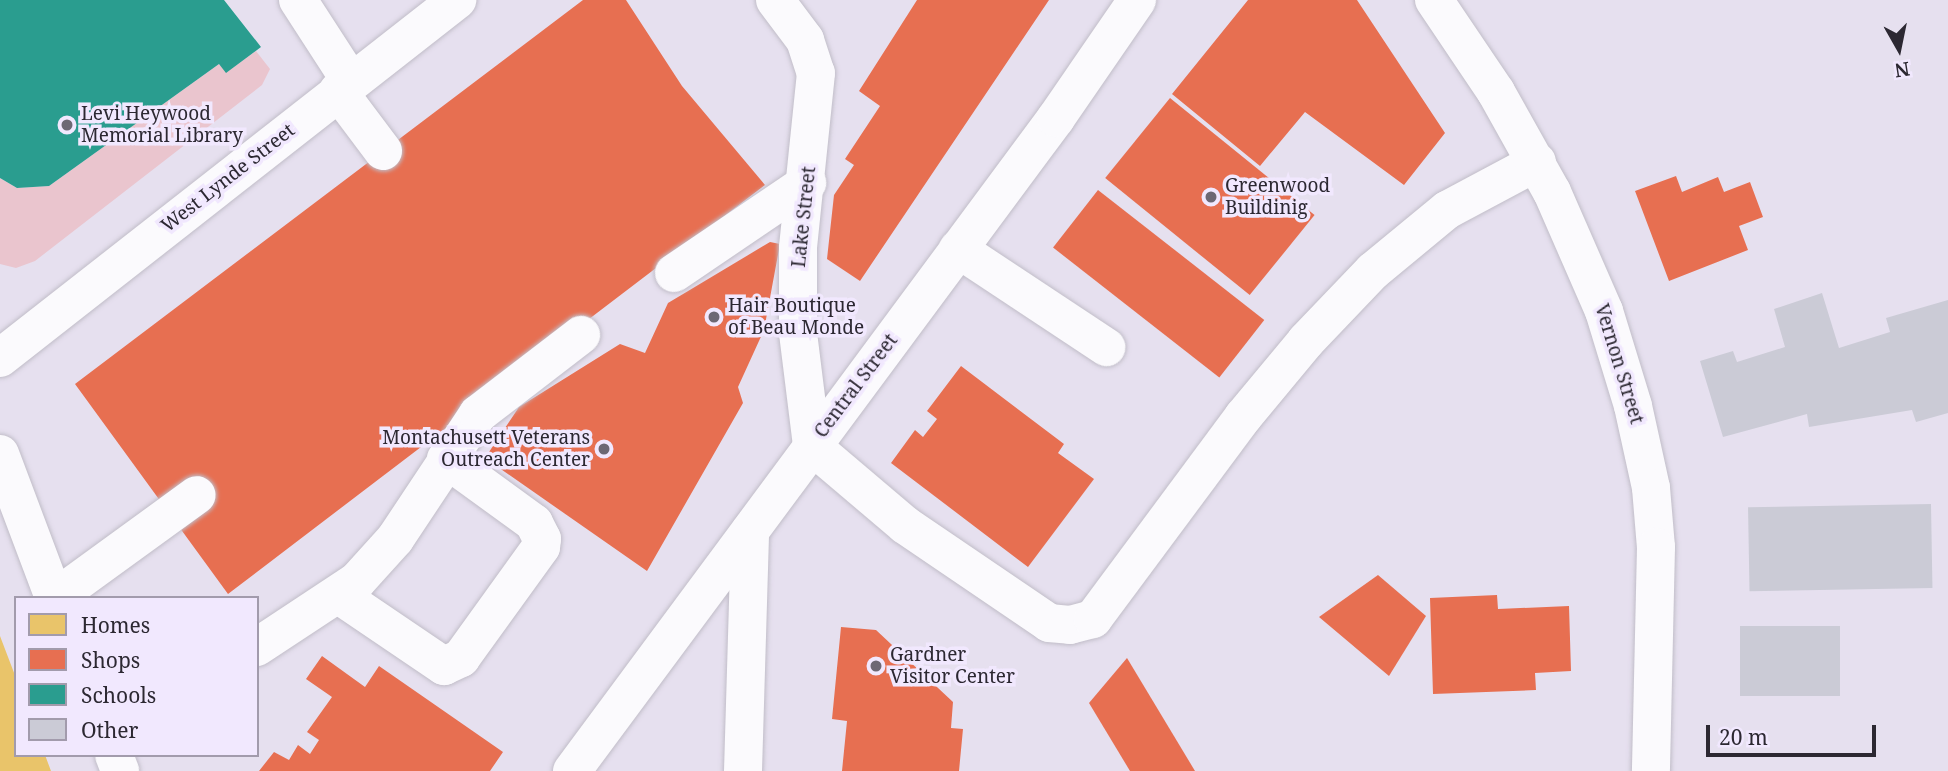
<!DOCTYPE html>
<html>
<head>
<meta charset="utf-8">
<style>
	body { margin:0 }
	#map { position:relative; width:1948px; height:771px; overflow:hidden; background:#e6e0ef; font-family:"Noto Serif",serif }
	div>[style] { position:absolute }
	.green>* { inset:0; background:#eac5ce }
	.homes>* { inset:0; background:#e9c46a }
	.shops>* { inset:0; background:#e76f51; transform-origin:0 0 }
	.schools>* { inset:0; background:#2a9d8f }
	.building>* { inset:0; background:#cbcbd6; transform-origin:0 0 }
	.roads { filter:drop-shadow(0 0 2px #c1bdc8) drop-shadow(0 0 2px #c1bdc8) }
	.minor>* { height:38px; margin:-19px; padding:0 19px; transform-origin:19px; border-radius:19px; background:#fbfafd }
	.major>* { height:38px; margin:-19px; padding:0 19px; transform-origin:19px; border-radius:19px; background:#fbfafd }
	.dots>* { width:19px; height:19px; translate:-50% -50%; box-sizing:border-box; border:4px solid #f1e8fe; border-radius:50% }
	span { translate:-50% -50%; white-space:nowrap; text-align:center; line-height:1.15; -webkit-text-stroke:7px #f1e8fe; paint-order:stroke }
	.poi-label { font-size:19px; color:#2c2832 }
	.left { translate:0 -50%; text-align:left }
	.right { translate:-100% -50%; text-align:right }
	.street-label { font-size:19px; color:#2c2832 }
	.legend { position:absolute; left:14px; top:596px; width:245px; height:161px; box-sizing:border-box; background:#f1e8fe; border:2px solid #a29bac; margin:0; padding:9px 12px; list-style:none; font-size:21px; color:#2c2832 }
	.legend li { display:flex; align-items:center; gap:14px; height:35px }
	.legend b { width:35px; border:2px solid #a29bac }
	.north { position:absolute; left:1864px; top:14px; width:70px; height:70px; -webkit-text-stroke:5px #f1e8fe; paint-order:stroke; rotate:171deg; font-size:19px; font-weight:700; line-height:28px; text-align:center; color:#2c2832 }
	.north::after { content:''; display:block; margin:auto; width:24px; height:32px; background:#2c2832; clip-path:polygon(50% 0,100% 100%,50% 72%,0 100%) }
	.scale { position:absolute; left:1706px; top:725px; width:170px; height:32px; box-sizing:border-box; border:4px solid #2c2832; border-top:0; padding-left:9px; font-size:21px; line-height:24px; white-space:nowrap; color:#2c2832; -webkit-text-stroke:5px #f1e8fe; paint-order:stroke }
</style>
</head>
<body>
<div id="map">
	<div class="green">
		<i style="clip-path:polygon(256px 51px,270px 69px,262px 85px,35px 261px,16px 268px,0 264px,0 178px,17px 188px,49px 186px,219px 64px,227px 72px)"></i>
	</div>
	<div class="homes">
		<i style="clip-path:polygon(0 636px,16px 678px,16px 755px,45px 755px,51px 771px,0 771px)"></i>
	</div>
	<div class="shops">
		<i style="clip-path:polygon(583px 0,626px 0,682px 86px,765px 185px,228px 594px,75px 384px)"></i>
		<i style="clip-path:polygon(917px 0,1049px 0,860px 281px,827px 259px,834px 195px,854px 165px,845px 159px,880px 106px,859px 91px)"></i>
		<i style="clip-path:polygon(1248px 0,1357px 0,1445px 133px,1404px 185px,1305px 112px,1260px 166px,1172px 94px)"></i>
		<i style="left:1170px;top:98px;width:186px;height:103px;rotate:39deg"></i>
		<i style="clip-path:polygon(1676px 176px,1682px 192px,1718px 177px,1724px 192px,1750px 182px,1763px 217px,1739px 226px,1748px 250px,1669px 281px,1635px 191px)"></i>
		<i style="left:1098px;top:190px;width:211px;height:73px;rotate:38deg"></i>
		<i style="clip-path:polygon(770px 242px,780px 244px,764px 330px,738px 387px,743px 403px,647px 571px,485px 458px,519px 407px,620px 344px,645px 353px,668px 303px)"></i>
		<i style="clip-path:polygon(961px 366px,1064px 444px,1058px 453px,1094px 479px,1028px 567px,891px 463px,915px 430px,923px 437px,937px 419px,927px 411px)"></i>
		<i style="clip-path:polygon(1378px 575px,1426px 616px,1389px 676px,1319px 617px)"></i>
		<i style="clip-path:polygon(1497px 595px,1498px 609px,1569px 606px,1571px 671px,1535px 673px,1536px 690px,1433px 694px,1430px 598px)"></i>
		<i style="clip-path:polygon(841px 627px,876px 630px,953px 702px,951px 728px,963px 729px,959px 771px,842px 771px,847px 721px,832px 719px)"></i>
		<i style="clip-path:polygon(322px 656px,365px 687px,379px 666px,503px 752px,490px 771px,259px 771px,274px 752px,289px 760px,298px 745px,310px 754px,319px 740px,307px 732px,332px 697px,306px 679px)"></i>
		<i style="clip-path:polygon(1127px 658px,1195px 771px,1130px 771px,1089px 703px)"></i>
	</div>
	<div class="schools">
		<i style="clip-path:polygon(0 0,224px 0,261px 47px,226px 73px,219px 64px,49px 186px,17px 188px,0 178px)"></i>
	</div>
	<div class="building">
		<i style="clip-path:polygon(1822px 293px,1839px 348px,1890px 332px,1886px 318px,1948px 300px,1948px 413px,1916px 422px,1912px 410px,1809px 427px,1807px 414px,1723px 437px,1700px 361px,1733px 351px,1737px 362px,1785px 347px,1774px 309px)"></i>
		<i style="left:1931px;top:504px;width:84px;height:183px;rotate:89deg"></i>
		<i style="left:1740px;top:626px;width:100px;height:70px"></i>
	</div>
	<div class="roads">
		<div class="minor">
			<i style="left:298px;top:0;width:98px;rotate:57.1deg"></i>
			<i style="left:775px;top:0;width:50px;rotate:53.1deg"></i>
			<i style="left:805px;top:40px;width:35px;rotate:72deg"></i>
			<i style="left:816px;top:73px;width:176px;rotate:95.9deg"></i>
			<i style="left:798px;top:248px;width:85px;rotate:90deg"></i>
			<i style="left:798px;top:333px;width:114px;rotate:82.9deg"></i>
			<i style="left:812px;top:446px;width:122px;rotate:40.3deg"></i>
			<i style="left:905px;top:525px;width:174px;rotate:34.2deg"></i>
			<i style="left:1049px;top:623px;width:21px;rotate:5deg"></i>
			<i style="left:1070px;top:625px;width:24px;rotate:-15deg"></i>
			<i style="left:1093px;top:619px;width:252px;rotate:-53.4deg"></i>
			<i style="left:1243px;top:417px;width:99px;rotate:-50.3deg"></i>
			<i style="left:1306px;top:341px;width:97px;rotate:-46.3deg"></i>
			<i style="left:1373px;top:271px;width:96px;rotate:-39.5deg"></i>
			<i style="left:1447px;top:210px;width:102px;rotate:-28.1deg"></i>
			<i style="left:1434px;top:0;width:111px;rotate:56deg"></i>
			<i style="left:1496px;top:92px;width:115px;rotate:60.8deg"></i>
			<i style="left:1552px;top:192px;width:130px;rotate:66.4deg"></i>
			<i style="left:1604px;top:311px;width:99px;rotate:73deg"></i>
			<i style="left:1633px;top:406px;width:84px;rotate:77.6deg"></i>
			<i style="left:1651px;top:488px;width:59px;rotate:85.2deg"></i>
			<i style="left:1656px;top:547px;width:224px;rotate:91.3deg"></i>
			<i style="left:338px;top:91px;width:75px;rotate:53.1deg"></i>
			<i style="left:958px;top:249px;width:178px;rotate:33.5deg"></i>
			<i style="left:674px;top:273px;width:161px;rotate:-34.1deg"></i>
			<i style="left:0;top:358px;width:581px;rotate:-38.07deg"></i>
			<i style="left:0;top:454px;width:154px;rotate:69.4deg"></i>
			<i style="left:339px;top:595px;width:127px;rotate:34.1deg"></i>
			<i style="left:444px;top:666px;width:19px;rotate:-25deg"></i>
			<i style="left:461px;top:658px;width:137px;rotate:-54.2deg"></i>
			<i style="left:541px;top:547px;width:8px;rotate:-83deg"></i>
			<i style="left:542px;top:539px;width:18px;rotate:-117deg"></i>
			<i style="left:534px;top:523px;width:109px;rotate:-144deg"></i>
			<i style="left:55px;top:598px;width:175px;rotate:-36deg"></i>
			<i style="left:257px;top:647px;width:120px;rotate:-33.4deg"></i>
			<i style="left:357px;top:581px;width:57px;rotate:-47.9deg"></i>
			<i style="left:395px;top:539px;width:150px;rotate:-56.4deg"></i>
			<i style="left:478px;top:414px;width:130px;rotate:-37.5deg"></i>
			<i style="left:114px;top:755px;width:17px;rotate:69deg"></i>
			<i style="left:743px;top:771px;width:240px;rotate:-88.3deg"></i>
		</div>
		<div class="major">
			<i style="left:572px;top:771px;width:813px;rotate:-53.45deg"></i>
			<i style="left:1056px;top:118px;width:143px;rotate:-55.5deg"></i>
		</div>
	</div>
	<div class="dots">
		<i style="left:67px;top:125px;background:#6d6874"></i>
		<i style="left:1211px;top:197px;background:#6d6874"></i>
		<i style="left:714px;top:317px;background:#6d6874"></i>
		<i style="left:604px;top:449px;background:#6d6874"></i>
		<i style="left:876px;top:666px;background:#6d6874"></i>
	</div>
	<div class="poi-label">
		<span class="left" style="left:81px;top:125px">Levi Heywood<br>Memorial Library</span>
		<span class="left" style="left:1225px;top:197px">Greenwood<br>Buildinig</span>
		<span class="left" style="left:728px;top:317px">Hair Boutique<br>of Beau Monde</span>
		<span class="right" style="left:590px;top:449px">Montachusett Veterans<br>Outreach Center</span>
		<span class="left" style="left:890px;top:666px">Gardner<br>Visitor Center</span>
	</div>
	<div class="street-label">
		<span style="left:228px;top:178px;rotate:-38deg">West Lynde Street</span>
		<span style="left:804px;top:217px;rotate:-84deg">Lake Street</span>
		<span style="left:1619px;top:364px;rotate:73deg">Vernon Street</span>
		<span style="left:856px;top:386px;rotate:-53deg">Central Street</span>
	</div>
	<ul class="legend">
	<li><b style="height:19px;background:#e9c46a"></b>Homes</li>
	<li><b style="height:19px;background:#e76f51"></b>Shops</li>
	<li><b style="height:19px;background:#2a9d8f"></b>Schools</li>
	<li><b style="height:19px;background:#cbcbd6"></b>Other</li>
	</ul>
	<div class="north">N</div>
	<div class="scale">20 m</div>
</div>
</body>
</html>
